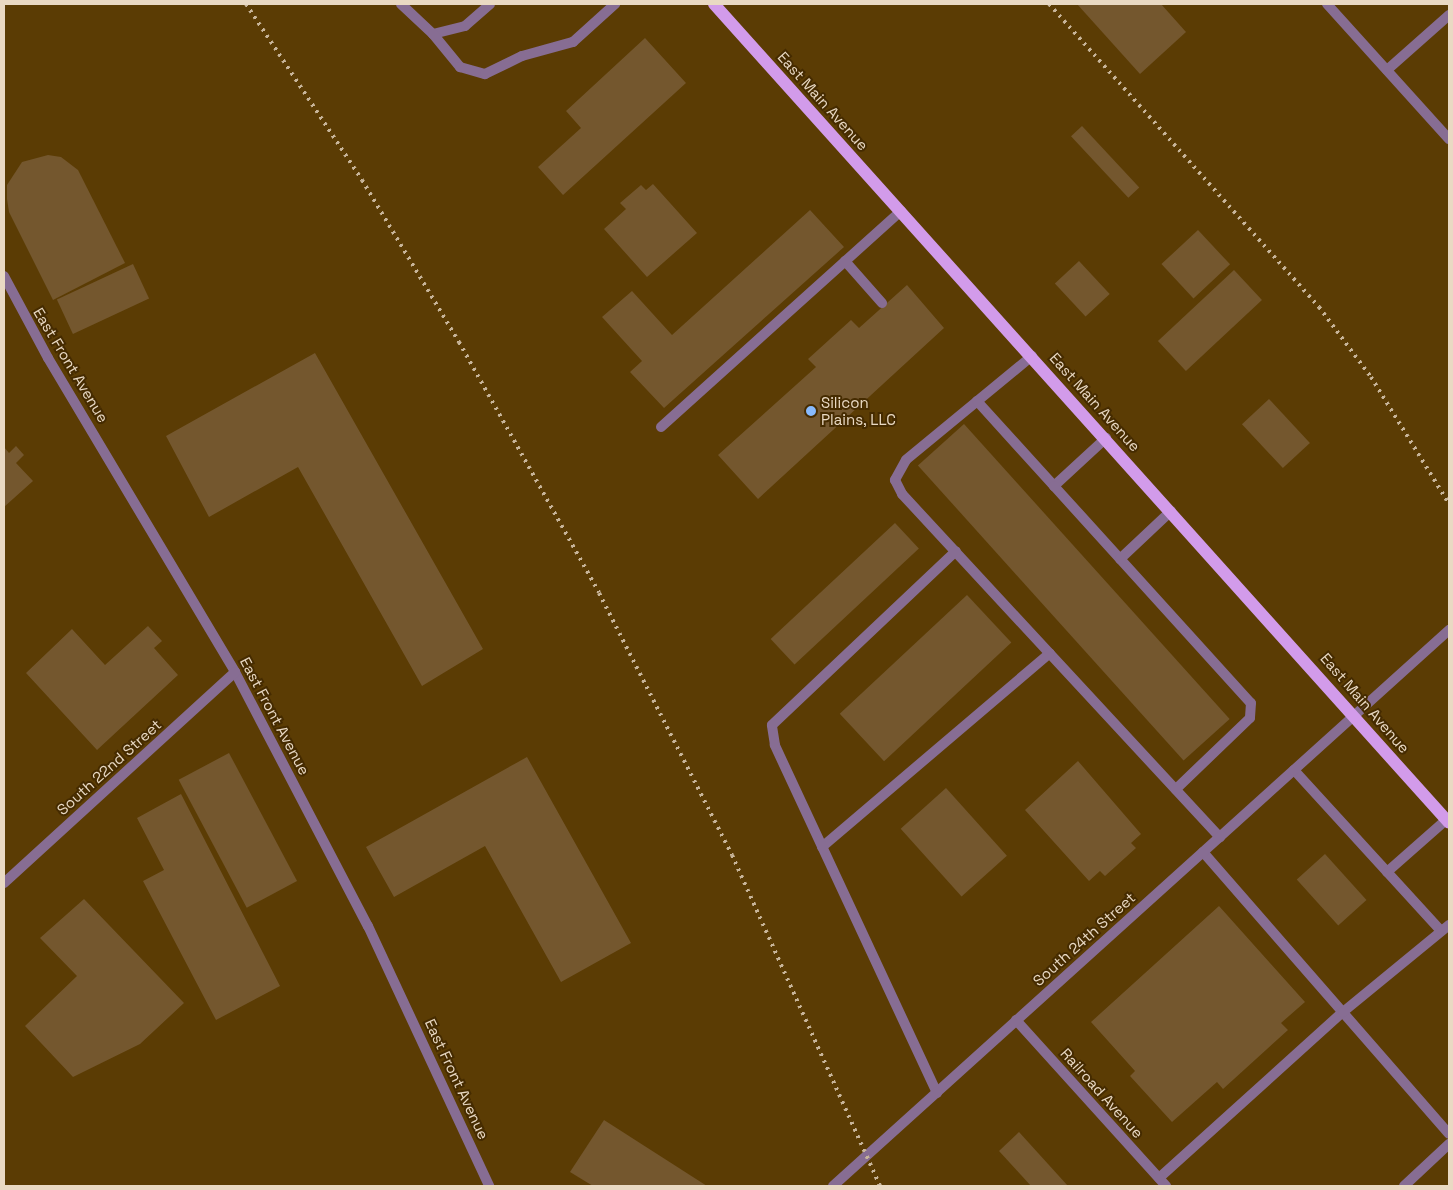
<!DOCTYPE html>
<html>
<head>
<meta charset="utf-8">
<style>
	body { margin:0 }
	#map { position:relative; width:1453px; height:1190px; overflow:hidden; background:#503508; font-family:"Space Grotesk",sans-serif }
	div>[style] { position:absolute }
	.built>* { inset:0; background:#5b3c04; transform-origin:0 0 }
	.building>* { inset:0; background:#74572e; transform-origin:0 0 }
	.service>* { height:10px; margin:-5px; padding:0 5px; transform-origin:5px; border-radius:5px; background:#876d93 }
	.minor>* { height:10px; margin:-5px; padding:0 5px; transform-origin:5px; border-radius:5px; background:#876d93 }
	.tertiary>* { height:10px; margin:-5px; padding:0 5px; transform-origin:5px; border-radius:5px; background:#876d93 }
	.primary>* { height:12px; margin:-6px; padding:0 6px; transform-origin:6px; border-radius:6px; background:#d29bea }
	.rail>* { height:4px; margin-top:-2px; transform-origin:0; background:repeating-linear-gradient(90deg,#c8b59a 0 2.5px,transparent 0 7.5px) }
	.dots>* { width:14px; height:14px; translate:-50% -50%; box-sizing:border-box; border:2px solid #452b00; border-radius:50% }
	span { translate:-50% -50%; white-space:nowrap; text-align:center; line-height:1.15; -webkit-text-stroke:4px #452b00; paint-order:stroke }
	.street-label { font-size:15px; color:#e9d9c3 }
	.poi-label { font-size:15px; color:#e9d9c3 }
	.left { translate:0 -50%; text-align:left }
	.frame { position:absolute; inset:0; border:5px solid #e9d9c3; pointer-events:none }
</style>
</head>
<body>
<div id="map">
	<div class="built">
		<i style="left:4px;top:4px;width:1445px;height:1182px"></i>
	</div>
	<div class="building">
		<i style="clip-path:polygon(1077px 4px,1161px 4px,1186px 32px,1140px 74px)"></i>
		<i style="clip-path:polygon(645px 38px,686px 83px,563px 195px,538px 167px,581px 128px,566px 111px)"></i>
		<i style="left:1082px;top:126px;width:84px;height:15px;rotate:47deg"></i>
		<i style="clip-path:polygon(48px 155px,61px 157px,78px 170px,125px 263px,53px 300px,9px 212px,7px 199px,7px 185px,22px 162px)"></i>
		<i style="clip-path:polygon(653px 184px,697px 233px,647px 277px,604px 229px,626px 209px,620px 203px,641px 185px,646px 190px)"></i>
		<i style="clip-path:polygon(810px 210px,844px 247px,664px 408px,630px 372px,642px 361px,602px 317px,632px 291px,672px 335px)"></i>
		<i style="left:1198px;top:230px;width:47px;height:50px;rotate:47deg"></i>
		<i style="left:1079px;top:261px;width:45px;height:33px;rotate:47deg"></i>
		<i style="left:133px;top:264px;width:38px;height:84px;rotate:65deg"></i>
		<i style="left:1234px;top:270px;width:41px;height:104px;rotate:47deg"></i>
		<i style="clip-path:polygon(907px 285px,944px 328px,758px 499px,718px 455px,816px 367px,808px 359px,851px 320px,859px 328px)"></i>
		<i style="clip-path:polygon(315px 353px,483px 649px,422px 686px,298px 467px,209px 517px,166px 436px)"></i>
		<i style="left:1269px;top:399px;width:60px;height:37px;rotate:47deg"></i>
		<i style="left:964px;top:424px;width:397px;height:62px;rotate:48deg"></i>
		<i style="clip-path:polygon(16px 446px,24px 455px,16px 463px,33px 481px,4px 507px,4px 447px,9px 453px)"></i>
		<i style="left:895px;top:523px;width:35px;height:170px;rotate:47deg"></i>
		<i style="left:967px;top:595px;width:65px;height:174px;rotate:47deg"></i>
		<i style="clip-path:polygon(148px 626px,162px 641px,154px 648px,178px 675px,97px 750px,26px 673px,72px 629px,105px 665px)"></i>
		<i style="left:229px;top:753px;width:145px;height:57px;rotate:62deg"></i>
		<i style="clip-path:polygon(527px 757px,631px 943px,561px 982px,485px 846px,394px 897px,366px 847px)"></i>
		<i style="clip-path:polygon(1078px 761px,1141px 834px,1131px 843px,1136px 848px,1105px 876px,1100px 871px,1089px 881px,1025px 810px)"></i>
		<i style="left:946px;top:788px;width:91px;height:61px;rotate:48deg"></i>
		<i style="clip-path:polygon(181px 794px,280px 986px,216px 1020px,143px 881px,164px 870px,137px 818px)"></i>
		<i style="left:1325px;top:854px;width:62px;height:38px;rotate:48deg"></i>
		<i style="clip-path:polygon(84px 899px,184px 1003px,140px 1044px,73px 1077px,25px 1026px,77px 976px,40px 938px)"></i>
		<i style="clip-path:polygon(1219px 906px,1305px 1002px,1281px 1023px,1288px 1030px,1223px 1089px,1217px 1082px,1172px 1122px,1130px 1076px,1135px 1071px,1091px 1022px)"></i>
		<i style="clip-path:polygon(604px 1120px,707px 1186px,593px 1186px,570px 1172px)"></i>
		<i style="clip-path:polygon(1019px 1132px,1068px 1186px,1031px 1186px,999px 1151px)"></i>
	</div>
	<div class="service">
		<i style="left:401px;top:4px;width:44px;rotate:43.2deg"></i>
		<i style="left:433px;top:34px;width:33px;rotate:-14deg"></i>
		<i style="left:465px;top:26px;width:33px;rotate:-41deg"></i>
		<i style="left:433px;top:34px;width:43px;rotate:50.7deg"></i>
		<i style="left:460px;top:67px;width:26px;rotate:16deg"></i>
		<i style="left:485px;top:74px;width:41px;rotate:-25.9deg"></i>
		<i style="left:522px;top:56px;width:53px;rotate:-15.4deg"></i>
		<i style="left:573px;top:42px;width:57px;rotate:-42.1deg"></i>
		<i style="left:845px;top:261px;width:56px;rotate:48.6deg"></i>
		<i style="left:1032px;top:356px;width:163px;rotate:140.5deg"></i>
		<i style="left:906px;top:460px;width:23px;rotate:119deg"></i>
		<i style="left:895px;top:480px;width:16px;rotate:63deg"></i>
		<i style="left:902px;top:494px;width:468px;rotate:47.2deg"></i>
		<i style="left:977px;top:401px;width:115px;rotate:47.8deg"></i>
		<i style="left:1054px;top:486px;width:71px;rotate:-42.7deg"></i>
		<i style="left:661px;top:427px;width:323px;rotate:-42deg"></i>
		<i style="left:1054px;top:486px;width:293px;rotate:47.8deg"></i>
		<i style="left:1251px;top:703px;width:15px;rotate:94deg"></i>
		<i style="left:1250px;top:718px;width:103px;rotate:136.2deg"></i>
		<i style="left:1120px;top:559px;width:70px;rotate:-43.3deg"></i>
		<i style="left:1294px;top:770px;width:218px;rotate:47.6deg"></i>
		<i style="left:822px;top:847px;width:299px;rotate:-40.4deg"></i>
		<i style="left:1203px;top:852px;width:374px;rotate:48.9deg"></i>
		<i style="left:1387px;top:872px;width:79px;rotate:-41.4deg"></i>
		<i style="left:937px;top:1093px;width:384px;rotate:-115deg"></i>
		<i style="left:775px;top:745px;width:20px;rotate:-99deg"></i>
		<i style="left:772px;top:725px;width:253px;rotate:-43.4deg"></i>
		<i style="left:1159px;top:1178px;width:248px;rotate:-42.1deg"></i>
		<i style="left:1343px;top:1012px;width:137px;rotate:-39.4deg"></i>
		<i style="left:1404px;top:1186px;width:62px;rotate:-43deg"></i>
	</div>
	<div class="minor">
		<i style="left:1387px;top:70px;width:83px;rotate:-41.6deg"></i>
		<i style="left:4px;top:276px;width:93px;rotate:61.8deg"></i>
		<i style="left:48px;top:358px;width:365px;rotate:59.2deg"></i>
		<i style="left:235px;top:672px;width:287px;rotate:62.4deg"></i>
		<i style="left:368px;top:926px;width:287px;rotate:65deg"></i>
		<i style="left:4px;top:883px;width:313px;rotate:-42.4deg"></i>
		<i style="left:1016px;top:1020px;width:224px;rotate:47.9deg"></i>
		<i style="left:833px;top:1186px;width:830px;rotate:-42.07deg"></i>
	</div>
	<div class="tertiary">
		<i style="left:1327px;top:4px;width:182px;rotate:47.9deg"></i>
	</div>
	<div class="primary">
		<i style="left:714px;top:4px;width:1100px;rotate:48.09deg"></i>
	</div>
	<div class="rail">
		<i style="left:246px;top:4px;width:211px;rotate:56.6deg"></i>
		<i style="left:362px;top:180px;width:189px;rotate:59.1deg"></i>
		<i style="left:459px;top:342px;width:287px;rotate:60.8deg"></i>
		<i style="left:599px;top:593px;width:294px;rotate:63.1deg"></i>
		<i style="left:732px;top:855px;width:363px;rotate:65.9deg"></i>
		<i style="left:1049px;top:4px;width:406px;rotate:48.3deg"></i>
		<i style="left:1319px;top:307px;width:87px;rotate:53.4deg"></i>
		<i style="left:1371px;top:377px;width:149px;rotate:58.4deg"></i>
	</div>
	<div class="dots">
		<i style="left:811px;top:411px;background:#88bafc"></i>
	</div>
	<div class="street-label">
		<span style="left:823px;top:101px;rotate:48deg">East Main Avenue</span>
		<span style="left:71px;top:365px;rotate:59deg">East Front Avenue</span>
		<span style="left:1095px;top:402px;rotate:48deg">East Main Avenue</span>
		<span style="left:1365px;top:703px;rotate:49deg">East Main Avenue</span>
		<span style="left:275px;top:716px;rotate:62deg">East Front Avenue</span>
		<span style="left:109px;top:767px;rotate:-42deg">South 22nd Street</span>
		<span style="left:1084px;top:939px;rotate:-42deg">South 24th Street</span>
		<span style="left:457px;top:1079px;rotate:65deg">East Front Avenue</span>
		<span style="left:1102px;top:1093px;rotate:48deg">Railroad Avenue</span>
	</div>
	<div class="poi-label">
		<span class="left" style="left:821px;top:411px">Silicon<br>Plains, LLC</span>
	</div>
	<div class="frame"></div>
</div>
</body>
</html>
